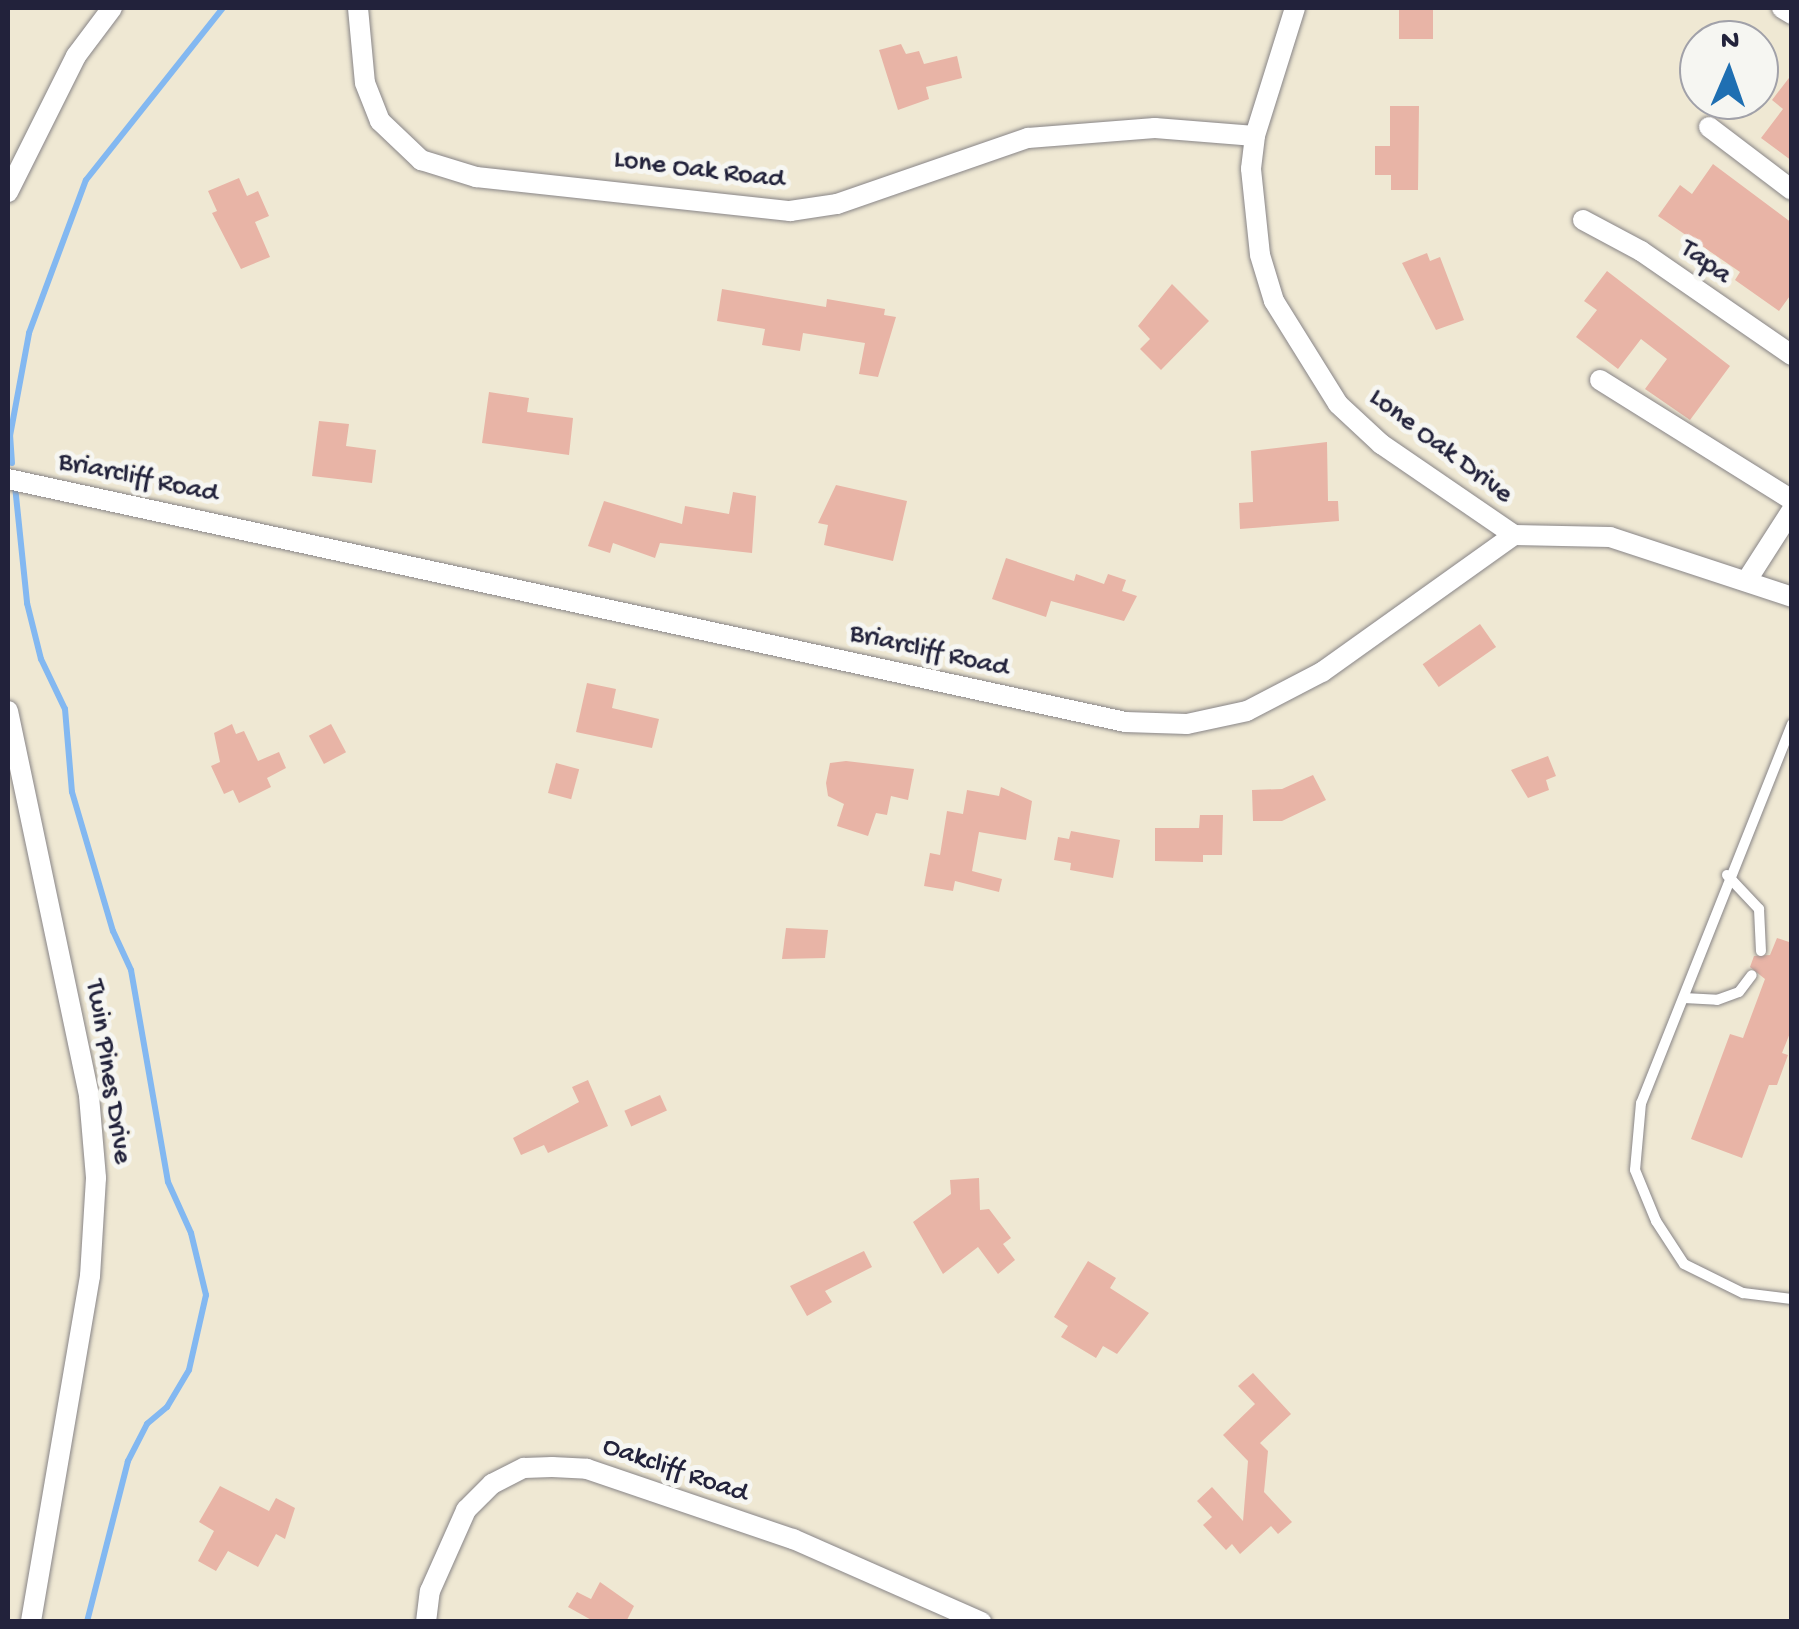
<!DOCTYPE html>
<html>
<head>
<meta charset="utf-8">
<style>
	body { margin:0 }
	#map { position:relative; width:1799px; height:1629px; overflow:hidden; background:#efe8d3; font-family:"Gochi Hand",sans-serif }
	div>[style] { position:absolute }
	.stream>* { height:6px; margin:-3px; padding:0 3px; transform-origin:3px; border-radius:3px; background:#83b8f1 }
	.building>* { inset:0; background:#e8b4a6; transform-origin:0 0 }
	.roads { filter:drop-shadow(0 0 2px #888587) drop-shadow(0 0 2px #888587) }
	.lane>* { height:10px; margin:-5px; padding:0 5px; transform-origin:5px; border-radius:5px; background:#fff }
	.street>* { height:20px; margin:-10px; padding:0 10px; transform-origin:10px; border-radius:10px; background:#fff }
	span { translate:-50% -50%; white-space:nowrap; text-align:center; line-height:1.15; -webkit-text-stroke:10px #f6f6f2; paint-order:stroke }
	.street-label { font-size:28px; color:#22223b }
	.frame { position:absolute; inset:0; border:10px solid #22223b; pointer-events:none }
	.north { position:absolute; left:1679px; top:20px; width:100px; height:100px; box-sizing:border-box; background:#f6f6f2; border:2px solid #a1a1a9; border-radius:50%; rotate:2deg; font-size:28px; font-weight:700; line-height:40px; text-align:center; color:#22223b }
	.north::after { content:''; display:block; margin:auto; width:35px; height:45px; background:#1f6fb2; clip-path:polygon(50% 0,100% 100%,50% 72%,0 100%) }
</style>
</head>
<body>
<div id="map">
	<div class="stream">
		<i style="left:12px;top:463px;width:27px;rotate:-94deg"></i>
		<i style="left:10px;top:436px;width:105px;rotate:-79.5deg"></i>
		<i style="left:29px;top:333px;width:163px;rotate:-69.6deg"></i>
		<i style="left:86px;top:180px;width:220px;rotate:-51.5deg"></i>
		<i style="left:15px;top:486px;width:118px;rotate:84.1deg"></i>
		<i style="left:27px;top:603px;width:58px;rotate:76deg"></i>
		<i style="left:41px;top:659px;width:55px;rotate:64.4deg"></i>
		<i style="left:65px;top:709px;width:83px;rotate:85.2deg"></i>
		<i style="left:72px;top:792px;width:145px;rotate:73.6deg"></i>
		<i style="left:113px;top:931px;width:43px;rotate:65.2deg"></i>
		<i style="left:131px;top:970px;width:215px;rotate:80.1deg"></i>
		<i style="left:168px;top:1182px;width:56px;rotate:65.7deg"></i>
		<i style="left:191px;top:1233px;width:64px;rotate:76.4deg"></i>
		<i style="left:206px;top:1295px;width:77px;rotate:102.8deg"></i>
		<i style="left:189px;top:1370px;width:43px;rotate:120.7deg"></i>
		<i style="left:167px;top:1407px;width:26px;rotate:140deg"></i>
		<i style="left:147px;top:1424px;width:42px;rotate:117.2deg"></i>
		<i style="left:128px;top:1461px;width:166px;rotate:104.3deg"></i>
	</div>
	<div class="building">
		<i style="left:1399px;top:8px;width:34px;height:31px"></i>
		<i style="clip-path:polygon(901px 44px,906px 54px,919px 51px,924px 64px,957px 56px,962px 78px,926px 87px,929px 99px,898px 110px,879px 50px)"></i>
		<i style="clip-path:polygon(1792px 74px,1792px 161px,1761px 138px,1783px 109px,1772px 100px)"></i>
		<i style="clip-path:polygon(1390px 106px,1419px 106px,1418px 190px,1391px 190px,1391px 175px,1375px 175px,1375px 146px,1390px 146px)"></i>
		<i style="clip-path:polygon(1713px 164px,1792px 223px,1792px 293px,1779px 311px,1735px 280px,1740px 272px,1658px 216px,1680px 185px,1692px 194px)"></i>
		<i style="clip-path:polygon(239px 178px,247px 196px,258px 191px,269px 216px,255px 222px,270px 257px,241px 269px,212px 213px,217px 211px,208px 191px)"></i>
		<i style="clip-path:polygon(1427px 253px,1430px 261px,1440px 257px,1464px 320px,1436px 330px,1402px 263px)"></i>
		<i style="clip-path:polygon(1607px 271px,1730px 366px,1690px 420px,1645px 389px,1667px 359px,1641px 339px,1618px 369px,1576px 337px,1597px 310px,1584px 301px)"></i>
		<i style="clip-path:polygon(1172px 284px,1209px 321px,1161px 370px,1140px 349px,1150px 339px,1138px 326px)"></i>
		<i style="clip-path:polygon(722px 289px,826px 307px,827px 299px,885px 309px,884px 315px,896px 317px,878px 377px,859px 374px,865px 343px,803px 333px,800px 351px,762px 345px,765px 329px,717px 321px)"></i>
		<i style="clip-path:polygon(489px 392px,529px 398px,527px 412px,573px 418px,569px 455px,482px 443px)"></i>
		<i style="clip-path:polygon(319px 421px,349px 424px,346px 446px,376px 450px,372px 483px,312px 476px)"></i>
		<i style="clip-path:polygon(1327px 442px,1328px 501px,1338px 501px,1339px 521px,1240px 529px,1239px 503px,1253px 502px,1251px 451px)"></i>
		<i style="clip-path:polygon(836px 485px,907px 501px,893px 561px,824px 545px,828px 525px,818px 523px)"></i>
		<i style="clip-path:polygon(733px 492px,756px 496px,752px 553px,660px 543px,655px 558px,613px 543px,610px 553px,588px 546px,604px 501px,682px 524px,685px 506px,729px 514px)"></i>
		<i style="clip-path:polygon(1006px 558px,1074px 581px,1076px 574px,1104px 584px,1108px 574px,1126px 580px,1122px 591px,1137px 596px,1124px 621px,1051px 601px,1046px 617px,992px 599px)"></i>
		<i style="left:1480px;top:624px;width:28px;height:70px;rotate:55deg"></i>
		<i style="clip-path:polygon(587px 683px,616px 689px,612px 708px,659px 719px,652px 748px,576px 732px)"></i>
		<i style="clip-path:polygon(232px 724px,236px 734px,244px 731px,258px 761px,279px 752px,286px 768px,267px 778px,271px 787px,239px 803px,233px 790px,224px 794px,211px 766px,220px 762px,214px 733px)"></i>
		<i style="left:331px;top:724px;width:32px;height:25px;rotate:62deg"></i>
		<i style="clip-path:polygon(1548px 756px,1556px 776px,1546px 780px,1549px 790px,1528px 798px,1511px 770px)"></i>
		<i style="clip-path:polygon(846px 761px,914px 769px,908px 800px,891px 796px,887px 815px,876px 813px,868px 836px,837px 826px,844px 804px,828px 796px,826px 783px,830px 763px)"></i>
		<i style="left:556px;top:763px;width:24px;height:31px;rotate:15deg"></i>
		<i style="clip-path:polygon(1313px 775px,1326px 800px,1282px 821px,1253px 821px,1252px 790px,1282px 789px)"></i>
		<i style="clip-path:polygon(1001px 787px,1032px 801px,1026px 840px,979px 832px,972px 871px,1002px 879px,999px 892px,955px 881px,953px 891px,924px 886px,930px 853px,940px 855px,947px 811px,963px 814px,967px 790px,999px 796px)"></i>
		<i style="clip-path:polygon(1200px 815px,1223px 815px,1222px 855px,1203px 855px,1203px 862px,1155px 861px,1155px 828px,1199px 828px)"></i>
		<i style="clip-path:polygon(1071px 831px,1120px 840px,1113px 878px,1070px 870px,1071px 863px,1054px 860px,1058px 837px,1069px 839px)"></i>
		<i style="clip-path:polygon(786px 928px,828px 930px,825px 958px,782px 959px)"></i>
		<i style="clip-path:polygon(1777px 938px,1792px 943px,1792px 1028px,1782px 1053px,1788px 1055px,1777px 1085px,1769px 1085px,1742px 1158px,1691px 1139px,1730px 1034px,1743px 1038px,1765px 979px,1750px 967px,1754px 956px,1770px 955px)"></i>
		<i style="clip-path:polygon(588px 1080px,608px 1126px,548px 1153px,544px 1145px,521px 1155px,513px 1138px,579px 1102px,572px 1087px)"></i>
		<i style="left:660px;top:1095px;width:17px;height:39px;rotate:66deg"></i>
		<i style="clip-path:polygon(979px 1178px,980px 1210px,989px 1209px,1011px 1238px,1003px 1244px,1015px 1260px,998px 1274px,978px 1247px,943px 1274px,913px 1222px,951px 1194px,950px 1180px)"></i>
		<i style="clip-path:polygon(864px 1251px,872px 1267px,825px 1291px,832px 1302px,807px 1316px,790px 1286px)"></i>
		<i style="clip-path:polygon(1088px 1261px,1116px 1278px,1110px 1288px,1149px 1313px,1117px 1354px,1103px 1346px,1096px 1358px,1061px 1337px,1068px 1326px,1054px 1317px)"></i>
		<i style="clip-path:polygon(1253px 1373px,1291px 1414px,1260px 1443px,1268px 1451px,1264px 1492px,1292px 1522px,1278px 1534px,1271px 1526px,1240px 1554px,1232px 1544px,1226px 1550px,1203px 1525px,1212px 1517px,1197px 1501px,1212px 1487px,1243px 1521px,1248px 1461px,1223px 1435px,1255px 1404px,1238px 1386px)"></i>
		<i style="clip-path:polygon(220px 1486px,269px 1511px,276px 1498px,295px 1508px,285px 1539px,276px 1534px,258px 1567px,228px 1551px,216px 1571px,198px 1561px,214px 1531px,199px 1522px)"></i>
		<i style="clip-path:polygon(600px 1582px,634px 1606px,626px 1622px,595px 1622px,568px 1607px,577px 1592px,591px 1599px)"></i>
	</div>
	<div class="roads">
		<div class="lane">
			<i style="left:1792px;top:724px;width:408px;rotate:111.7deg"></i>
			<i style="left:1641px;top:1103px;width:67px;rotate:95.1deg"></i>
			<i style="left:1635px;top:1170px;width:55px;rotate:67.6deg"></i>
			<i style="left:1656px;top:1221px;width:51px;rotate:56.9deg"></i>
			<i style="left:1684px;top:1264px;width:66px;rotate:26.2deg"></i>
			<i style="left:1743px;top:1293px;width:49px;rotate:7deg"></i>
			<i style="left:1727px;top:875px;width:47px;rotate:46.7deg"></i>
			<i style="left:1759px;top:909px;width:42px;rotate:87.3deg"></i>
			<i style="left:1684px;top:998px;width:33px;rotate:3deg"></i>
			<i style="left:1717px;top:1000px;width:23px;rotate:-20deg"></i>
			<i style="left:1739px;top:992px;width:21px;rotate:-53deg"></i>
		</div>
		<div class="street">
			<i style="left:358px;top:8px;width:75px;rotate:84.7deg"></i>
			<i style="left:365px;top:83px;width:41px;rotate:68.5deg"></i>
			<i style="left:380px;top:121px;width:57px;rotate:43.6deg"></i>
			<i style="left:421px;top:160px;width:58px;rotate:17.2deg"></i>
			<i style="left:476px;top:177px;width:316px;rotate:6.2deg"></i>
			<i style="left:790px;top:211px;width:48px;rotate:-8.5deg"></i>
			<i style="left:837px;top:204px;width:202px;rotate:-19.1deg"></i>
			<i style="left:1028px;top:138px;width:127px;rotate:-4.5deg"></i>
			<i style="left:1155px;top:128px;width:100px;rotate:4.6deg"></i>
			<i style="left:1295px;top:8px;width:134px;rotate:107.4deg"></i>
			<i style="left:1255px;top:136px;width:33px;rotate:97deg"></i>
			<i style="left:1251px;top:169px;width:86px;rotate:84deg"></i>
			<i style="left:1260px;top:255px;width:48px;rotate:73.1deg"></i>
			<i style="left:1274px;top:301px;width:121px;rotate:58.1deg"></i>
			<i style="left:1338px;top:404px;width:59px;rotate:42.9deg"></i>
			<i style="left:1381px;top:444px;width:161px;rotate:34.4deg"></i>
			<i style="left:1782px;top:8px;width:12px;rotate:31deg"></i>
			<i style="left:1709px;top:127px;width:104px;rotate:37.2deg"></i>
			<i style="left:8px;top:192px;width:152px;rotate:-63.4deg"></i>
			<i style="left:76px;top:56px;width:60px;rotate:-53.1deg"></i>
			<i style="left:1583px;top:220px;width:66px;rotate:28.1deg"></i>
			<i style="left:1641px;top:251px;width:183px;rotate:34.6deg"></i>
			<i style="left:1600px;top:380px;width:226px;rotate:32deg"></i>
			<i style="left:8px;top:479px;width:1143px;rotate:12.27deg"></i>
			<i style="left:1125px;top:722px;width:62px;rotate:1.8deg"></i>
			<i style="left:1187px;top:724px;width:61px;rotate:-12.2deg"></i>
			<i style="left:1247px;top:711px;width:85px;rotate:-27.5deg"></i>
			<i style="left:1322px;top:672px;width:236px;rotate:-35.5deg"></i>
			<i style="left:1514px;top:535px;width:96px;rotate:1.2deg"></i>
			<i style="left:1610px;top:537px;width:192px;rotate:18.2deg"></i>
			<i style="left:1747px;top:580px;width:83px;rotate:-57.3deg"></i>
			<i style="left:8px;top:711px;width:393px;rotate:78.1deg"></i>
			<i style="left:89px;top:1096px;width:82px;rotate:85.1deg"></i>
			<i style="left:96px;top:1178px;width:98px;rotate:93.5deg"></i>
			<i style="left:90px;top:1276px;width:351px;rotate:99.7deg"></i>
			<i style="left:426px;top:1622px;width:31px;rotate:-83deg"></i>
			<i style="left:430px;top:1591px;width:89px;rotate:-66deg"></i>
			<i style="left:466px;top:1510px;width:37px;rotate:-45deg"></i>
			<i style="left:492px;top:1484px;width:36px;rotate:-27deg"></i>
			<i style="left:524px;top:1468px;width:28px;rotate:-2deg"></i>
			<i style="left:552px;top:1467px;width:35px;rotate:3deg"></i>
			<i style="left:587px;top:1469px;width:218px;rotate:18.8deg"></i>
			<i style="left:793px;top:1539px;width:206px;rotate:23.8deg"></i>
		</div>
	</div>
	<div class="street-label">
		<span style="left:699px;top:171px;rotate:7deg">Lone Oak Road</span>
		<span style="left:1705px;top:263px;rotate:36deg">Tapa</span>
		<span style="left:1440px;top:447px;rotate:37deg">Lone Oak Drive</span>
		<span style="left:138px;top:479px;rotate:12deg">Briarcliff Road</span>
		<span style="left:929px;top:652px;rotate:13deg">Briarcliff Road</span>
		<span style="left:107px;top:1072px;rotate:81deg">Twin Pines Drive</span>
		<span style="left:675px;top:1471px;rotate:19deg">Oakcliff Road</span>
	</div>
	<div class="frame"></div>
	<div class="north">N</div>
</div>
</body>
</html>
